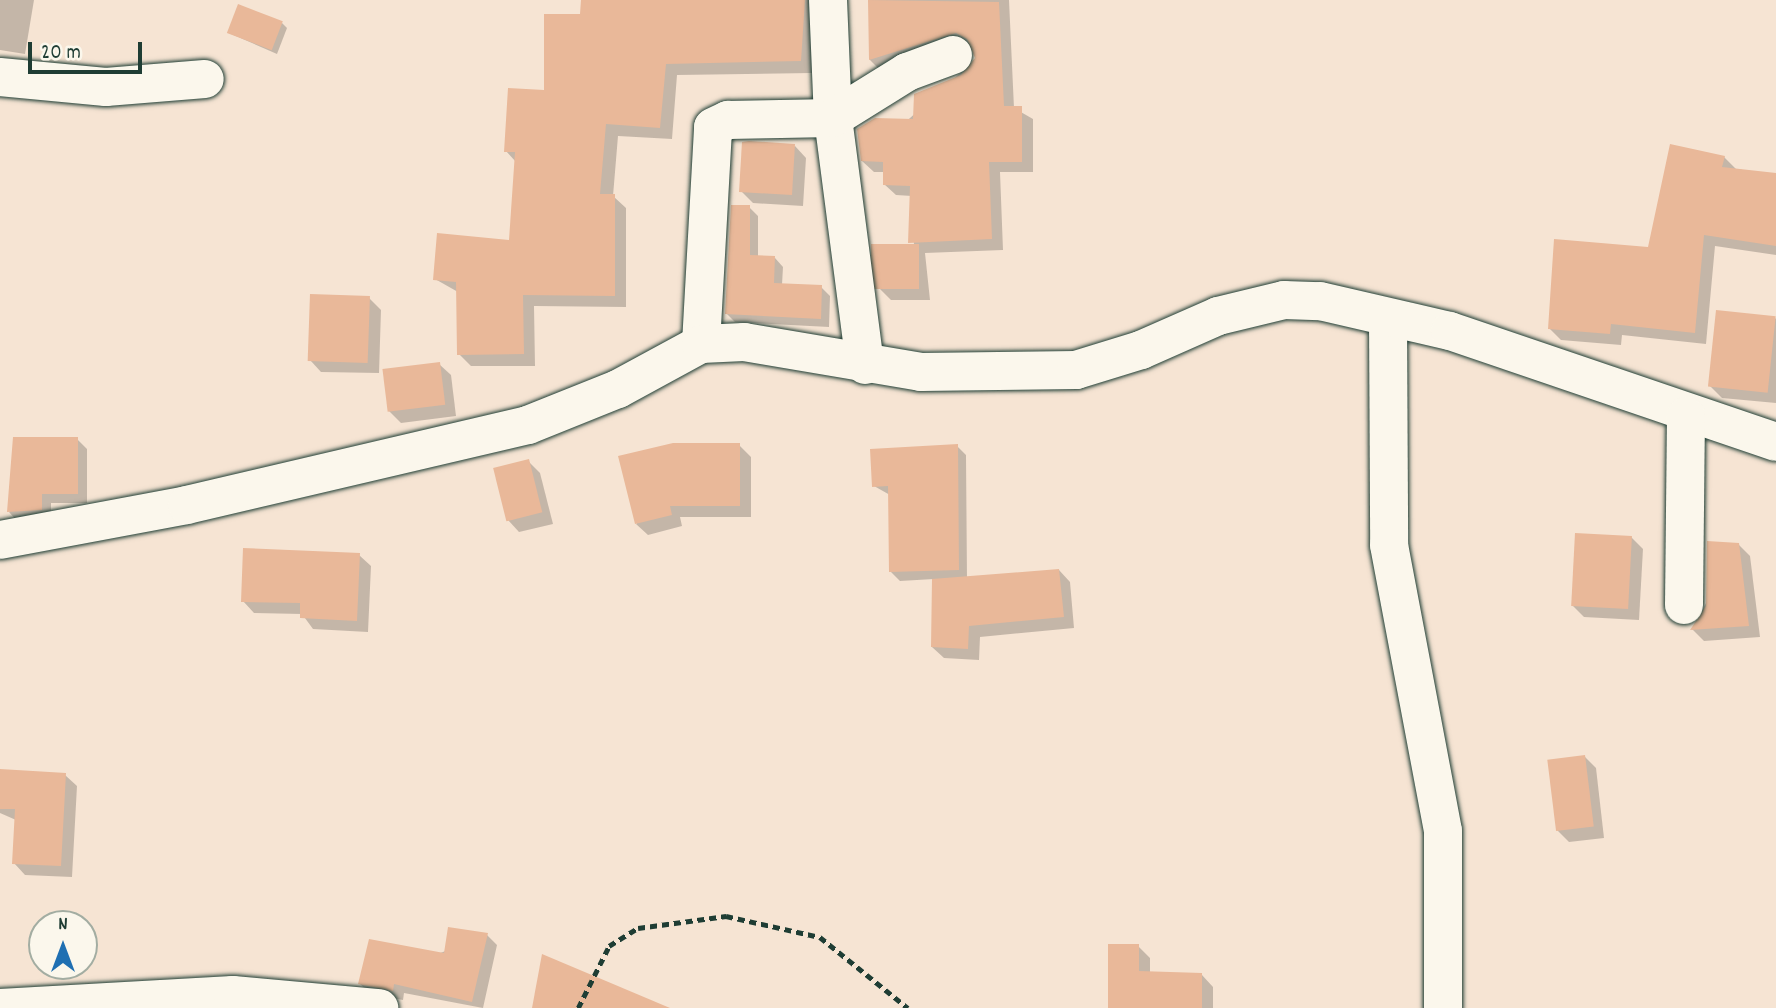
<!DOCTYPE html>
<html>
<head>
<meta charset="utf-8">
<style>
	body { margin:0 }
	#map { position:relative; width:1776px; height:1008px; overflow:hidden; background:#f6e4d3; font-family:Dekko,sans-serif }
	div>[style] { position:absolute }
	.shadow>* { inset:0; background:#0003 }
	.building>* { inset:0; background:#e9b899; transform-origin:0 0 }
	.path>* { height:4.5px; margin-top:-2.25px; transform-origin:0; background:repeating-linear-gradient(90deg,#1f3d34 0 7px,transparent 0 12px) }
	.roads { filter:drop-shadow(0 0 2px #1f3d34) drop-shadow(0 0 2px #1f3d34) }
	.minor>* { height:38px; margin:-19px; padding:0 19px; transform-origin:19px; border-radius:19px; background:#fbf7ec }
	span { translate:-50% -50%; white-space:nowrap; text-align:center; line-height:1.15; -webkit-text-stroke:5px #fbf7ec; paint-order:stroke }
	.north { position:absolute; left:28px; top:910px; width:70px; height:70px; box-sizing:border-box; background:#fbf7ec; border:2px solid #a3ada2; border-radius:50%; rotate:0deg; font-size:19px; font-weight:700; line-height:28px; text-align:center; color:#1f3d34 }
	.north::after { content:''; display:block; margin:auto; width:24px; height:32px; background:#1f6fb2; clip-path:polygon(50% 0,100% 100%,50% 72%,0 100%) }
	.scale { position:absolute; left:28px; top:42px; width:114px; height:32px; box-sizing:border-box; border:4px solid #1f3d34; border-top:0; padding-left:9px; font-size:21px; line-height:24px; white-space:nowrap; color:#1f3d34; -webkit-text-stroke:5px #fbf7ec; paint-order:stroke }
</style>
</head>
<body>
<div id="map">
	<div class="shadow">
		<i style="clip-path:polygon(0 0,34px 0,25px 54px,0 50px)"></i>
		<i style="clip-path:polygon(583px 0,816px 0,812px 73px,677px 75px,672px 139px,618px 136px,613px 196px,626px 208px,626px 307px,534px 306px,535px 366px,471px 366px,459px 354px,458px 292px,435px 279px,511px 242px,516px 162px,506px 151px,546px 91px,581px 16px)"></i>
		<i style="clip-path:polygon(870px 0,1009px 0,1014px 108px,1033px 119px,1033px 172px,1000px 172px,1003px 250px,925px 253px,930px 300px,891px 300px,879px 288px,914px 246px,912px 196px,896px 195px,884px 184px,885px 172px,874px 172px,862px 161px,977px 58px,968px 44px,881px 71px,870px 60px)"></i>
		<i style="clip-path:polygon(282px 23px,287px 28px,277px 54px,229px 33px)"></i>
		<i style="clip-path:polygon(795px 146px,806px 158px,803px 206px,753px 203px,741px 191px)"></i>
		<i style="clip-path:polygon(1724px 157px,1736px 169px,1776px 175px,1776px 255px,1715px 246px,1706px 344px,1622px 335px,1621px 345px,1561px 340px,1549px 328px,1649px 249px)"></i>
		<i style="clip-path:polygon(749px 207px,758px 216px,758px 257px,775px 258px,783px 267px,782px 285px,821px 287px,830px 296px,829px 327px,735px 322px,726px 313px)"></i>
		<i style="clip-path:polygon(369px 298px,381px 310px,379px 373px,321px 372px,310px 360px)"></i>
		<i style="clip-path:polygon(1776px 318px,1776px 403px,1722px 398px,1710px 386px)"></i>
		<i style="clip-path:polygon(439px 364px,451px 375px,456px 416px,401px 423px,389px 411px)"></i>
		<i style="clip-path:polygon(77px 439px,87px 449px,87px 503px,51px 503px,51px 519px,18px 522px,9px 512px)"></i>
		<i style="clip-path:polygon(739px 445px,751px 457px,751px 517px,680px 517px,682px 526px,648px 535px,636px 524px)"></i>
		<i style="clip-path:polygon(957px 446px,966px 455px,967px 578px,1059px 570px,1070px 582px,1074px 628px,980px 637px,979px 660px,944px 658px,932px 647px,934px 579px,900px 581px,891px 572px,890px 495px,874px 486px)"></i>
		<i style="clip-path:polygon(528px 461px,540px 473px,553px 524px,519px 532px,508px 520px)"></i>
		<i style="clip-path:polygon(1631px 537px,1643px 549px,1639px 620px,1584px 617px,1572px 605px)"></i>
		<i style="clip-path:polygon(1738px 544px,1750px 556px,1760px 637px,1704px 641px,1692px 629px)"></i>
		<i style="clip-path:polygon(359px 555px,371px 566px,368px 632px,313px 629px,302px 614px,254px 613px,243px 601px)"></i>
		<i style="clip-path:polygon(1584px 756px,1596px 768px,1604px 838px,1569px 842px,1557px 830px)"></i>
		<i style="clip-path:polygon(0 771px,65px 775px,77px 786px,72px 877px,25px 875px,14px 863px,16px 820px,0 813px)"></i>
		<i style="clip-path:polygon(487px 935px,497px 945px,483px 1008px,404px 993px,403px 1000px,371px 994px,360px 984px)"></i>
		<i style="clip-path:polygon(1138px 946px,1150px 958px,1150px 974px,1202px 975px,1213px 987px,1213px 1008px,1110px 1008px)"></i>
	</div>
	<div class="building">
		<i style="clip-path:polygon(581px 0,805px 0,801px 61px,666px 64px,660px 128px,606px 124px,600px 194px,615px 194px,615px 296px,523px 295px,524px 354px,457px 355px,456px 282px,433px 280px,437px 233px,509px 240px,515px 152px,504px 152px,508px 88px,544px 90px,544px 14px,580px 14px)"></i>
		<i style="clip-path:polygon(868px 0,999px 2px,1004px 106px,1022px 106px,1022px 162px,989px 162px,992px 239px,908px 243px,910px 186px,883px 185px,883px 162px,861px 161px,857px 129px,875px 118px,913px 119px,914px 94px,961px 75px,975px 58px,967px 39px,956px 33px,869px 60px)"></i>
		<i style="left:238px;top:4px;width:48px;height:31px;rotate:21deg"></i>
		<i style="clip-path:polygon(749px 141px,795px 144px,792px 195px,739px 192px,742px 142px)"></i>
		<i style="clip-path:polygon(1670px 144px,1725px 156px,1722px 167px,1776px 173px,1776px 246px,1704px 235px,1695px 333px,1611px 324px,1610px 334px,1548px 329px,1554px 239px,1648px 247px)"></i>
		<i style="clip-path:polygon(731px 205px,750px 205px,750px 255px,775px 256px,774px 283px,822px 285px,821px 319px,725px 314px)"></i>
		<i style="left:871px;top:244px;width:48px;height:45px"></i>
		<i style="left:310px;top:294px;width:60px;height:67px;rotate:2deg"></i>
		<i style="left:1716px;top:310px;width:60px;height:77px;rotate:6deg"></i>
		<i style="left:440px;top:362px;width:43px;height:58px;rotate:83deg"></i>
		<i style="clip-path:polygon(13px 437px,78px 437px,78px 494px,42px 494px,42px 510px,7px 512px)"></i>
		<i style="clip-path:polygon(673px 443px,740px 443px,740px 506px,670px 506px,672px 515px,635px 524px,618px 456px)"></i>
		<i style="clip-path:polygon(958px 444px,959px 570px,889px 572px,888px 486px,872px 487px,870px 449px)"></i>
		<i style="left:529px;top:459px;width:55px;height:37px;rotate:76deg"></i>
		<i style="left:1575px;top:533px;width:57px;height:73px;rotate:3deg"></i>
		<i style="clip-path:polygon(1707px 541px,1739px 543px,1749px 626px,1690px 630px,1706px 606px)"></i>
		<i style="clip-path:polygon(243px 548px,360px 553px,357px 621px,300px 618px,300px 603px,241px 602px)"></i>
		<i style="clip-path:polygon(1059px 569px,1064px 617px,969px 626px,968px 649px,931px 647px,932px 579px)"></i>
		<i style="left:1585px;top:755px;width:72px;height:38px;rotate:83deg"></i>
		<i style="clip-path:polygon(0 769px,66px 773px,61px 866px,12px 864px,15px 809px,0 809px)"></i>
		<i style="clip-path:polygon(448px 927px,488px 933px,472px 1002px,394px 984px,393px 991px,358px 984px,369px 939px,444px 953px)"></i>
		<i style="clip-path:polygon(1108px 944px,1139px 944px,1139px 971px,1202px 973px,1202px 1008px,1108px 1008px)"></i>
		<i style="clip-path:polygon(542px 954px,670px 1008px,532px 1008px)"></i>
	</div>
	<div class="path">
		<i style="left:578px;top:1008px;width:69px;rotate:-63.4deg"></i>
		<i style="left:609px;top:946px;width:34px;rotate:-32deg"></i>
		<i style="left:638px;top:928px;width:89px;rotate:-7.8deg"></i>
		<i style="left:726px;top:916px;width:96px;rotate:12.6deg"></i>
		<i style="left:820px;top:937px;width:113px;rotate:38.9deg"></i>
	</div>
	<div class="roads">
		<div class="minor">
			<i style="left:828px;top:0;width:118px;rotate:87.6deg"></i>
			<i style="left:833px;top:118px;width:249px;rotate:82.6deg"></i>
			<i style="left:0;top:77px;width:106px;rotate:5.4deg"></i>
			<i style="left:106px;top:87px;width:99px;rotate:-4.6deg"></i>
			<i style="left:1388px;top:318px;width:227px;rotate:89.7deg"></i>
			<i style="left:1389px;top:545px;width:291px;rotate:79.3deg"></i>
			<i style="left:1443px;top:831px;width:177px;rotate:90deg"></i>
			<i style="left:701px;top:344px;width:217px;rotate:-86.8deg"></i>
			<i style="left:713px;top:127px;width:17px;rotate:-25deg"></i>
			<i style="left:728px;top:120px;width:105px;rotate:-1.1deg"></i>
			<i style="left:833px;top:118px;width:87px;rotate:-31.9deg"></i>
			<i style="left:907px;top:72px;width:49px;rotate:-20.3deg"></i>
			<i style="left:0;top:540px;width:190px;rotate:-10.6deg"></i>
			<i style="left:187px;top:505px;width:350px;rotate:-13.2deg"></i>
			<i style="left:528px;top:425px;width:97px;rotate:-21.8deg"></i>
			<i style="left:618px;top:389px;width:94px;rotate:-28.5deg"></i>
			<i style="left:701px;top:344px;width:43px;rotate:-2.7deg"></i>
			<i style="left:744px;top:342px;width:180px;rotate:9.6deg"></i>
			<i style="left:921px;top:372px;width:155px;rotate:-0.7deg"></i>
			<i style="left:1076px;top:370px;width:68px;rotate:-17.1deg"></i>
			<i style="left:1141px;top:350px;width:84px;rotate:-23.8deg"></i>
			<i style="left:1218px;top:316px;width:68px;rotate:-13.6deg"></i>
			<i style="left:1284px;top:300px;width:36px;rotate:2deg"></i>
			<i style="left:1320px;top:301px;width:133px;rotate:13deg"></i>
			<i style="left:1450px;top:331px;width:344px;rotate:18.8deg"></i>
			<i style="left:1684px;top:605px;width:189px;rotate:-89.4deg"></i>
			<i style="left:0;top:1008px;width:233px;rotate:-3.2deg"></i>
			<i style="left:233px;top:995px;width:147px;rotate:5.1deg"></i>
		</div>
	</div>
	<div class="north">N</div>
	<div class="scale">20 m</div>
</div>
</body>
</html>
